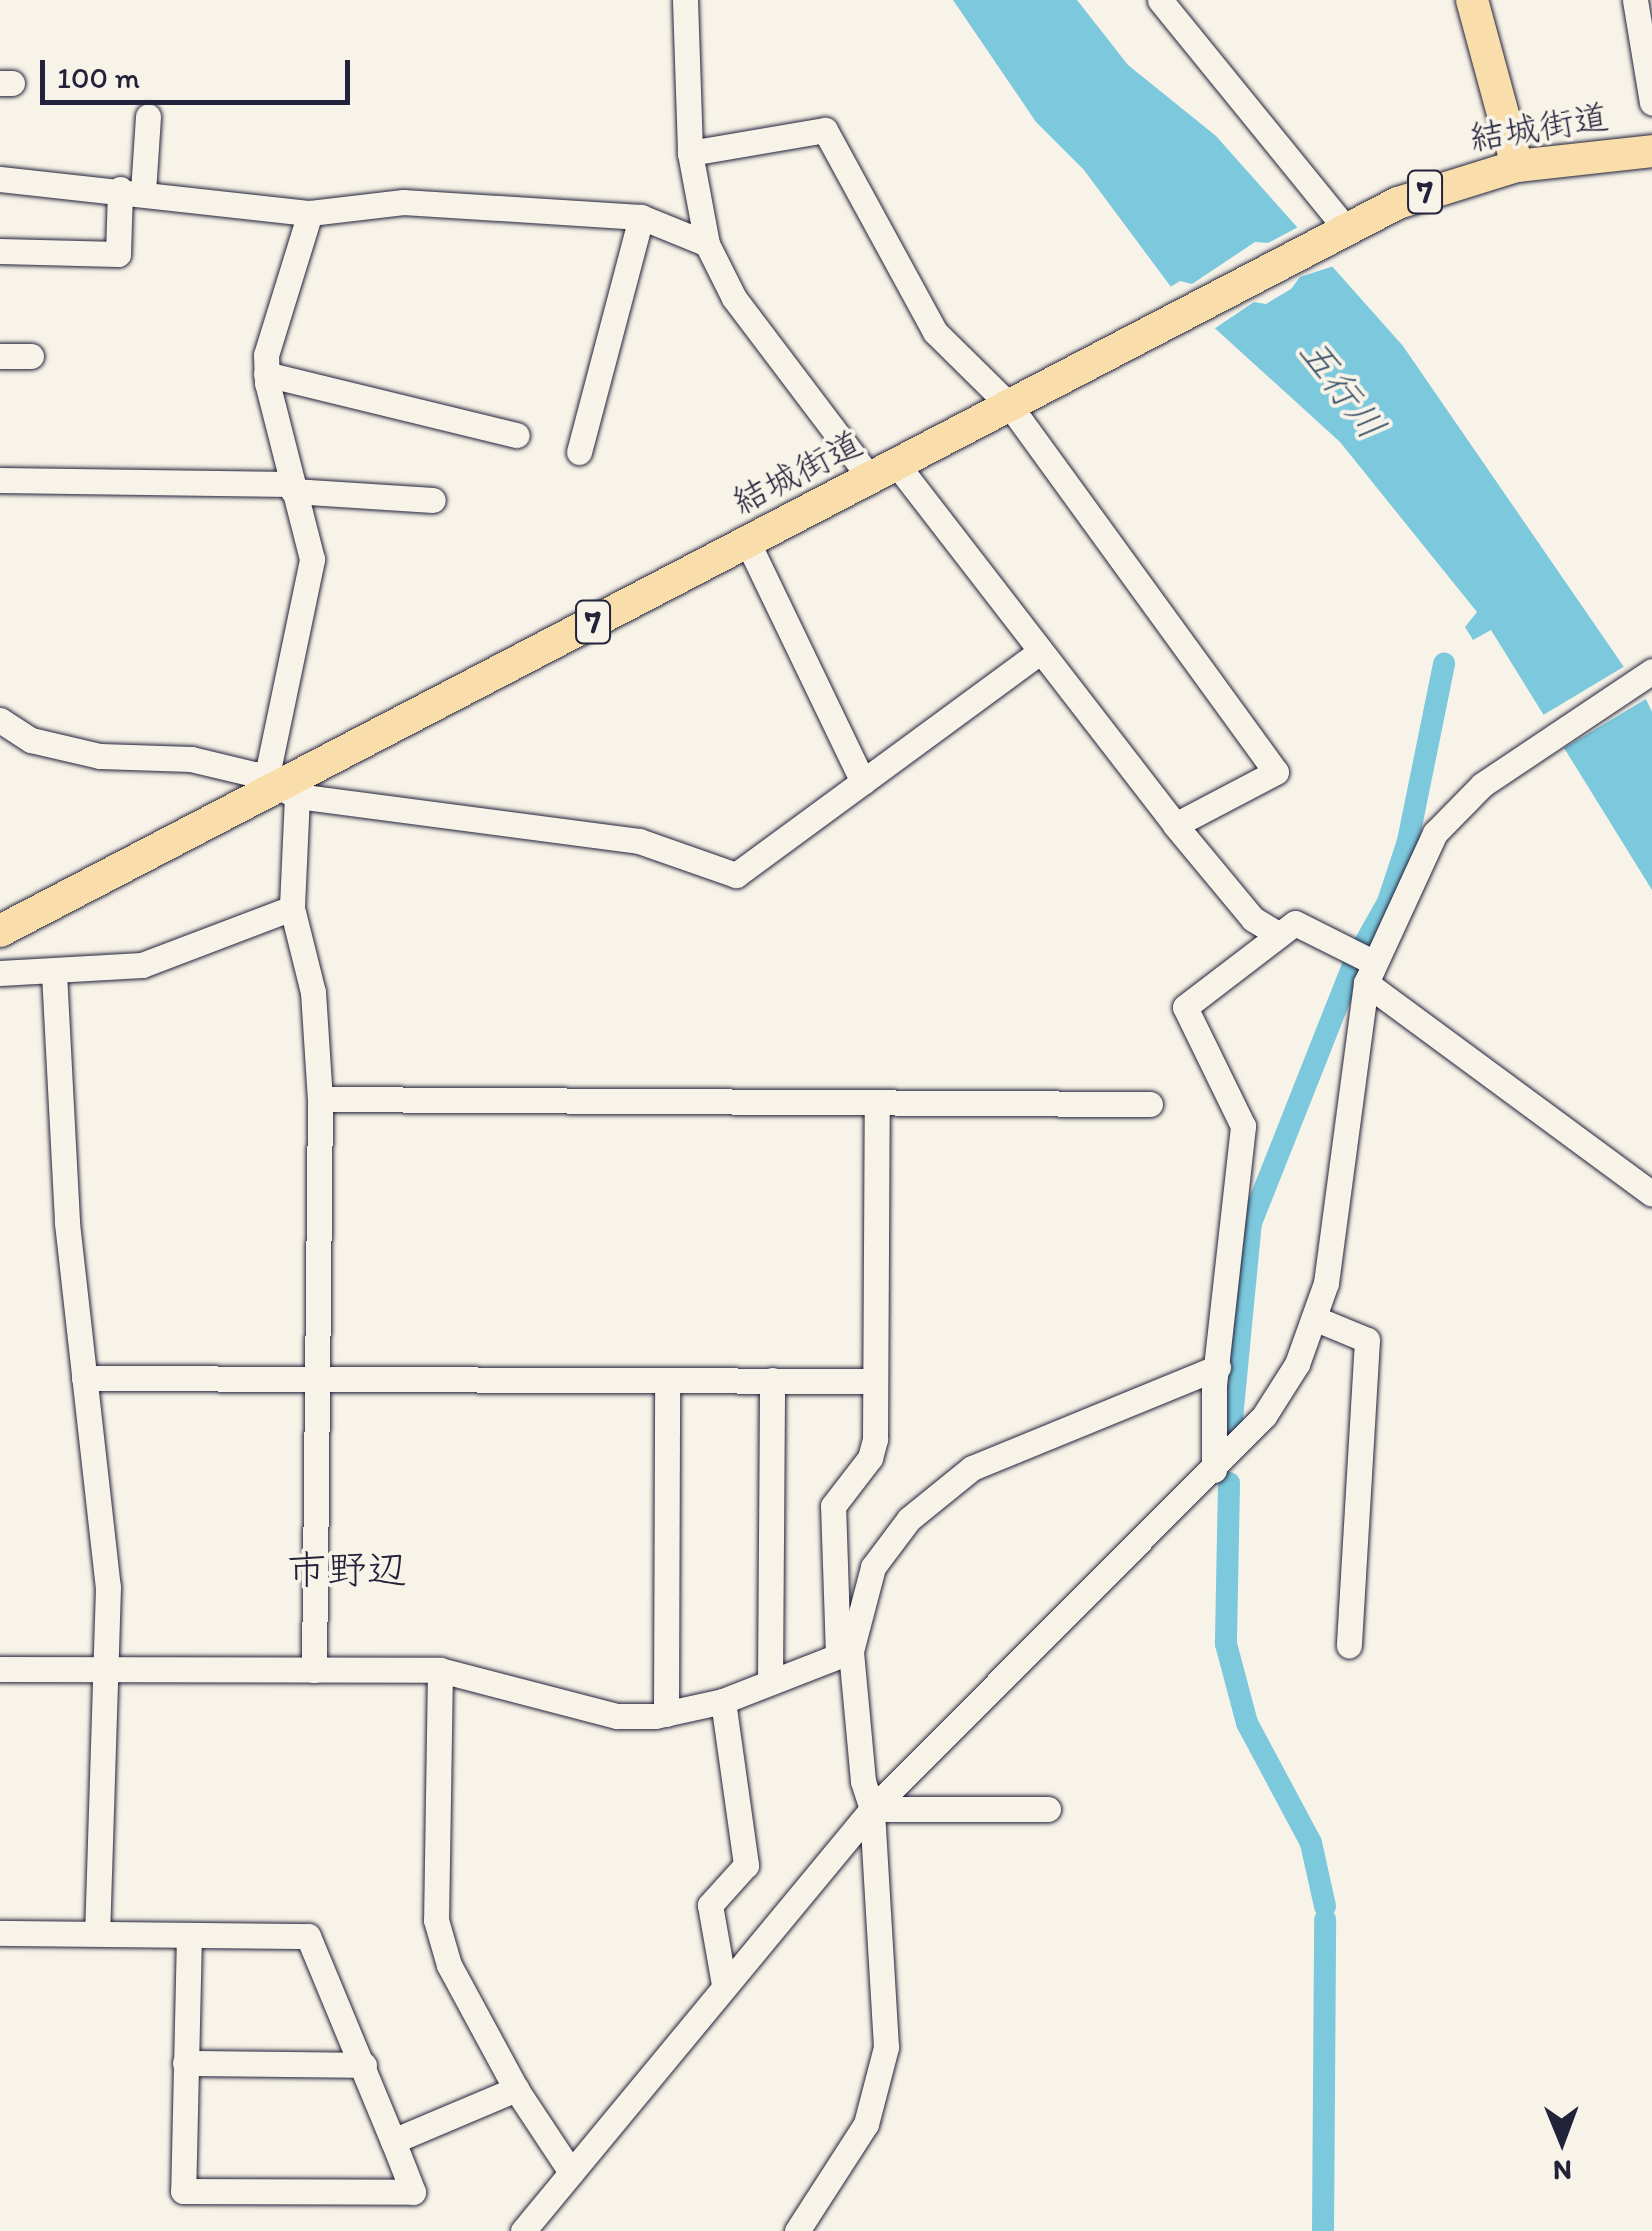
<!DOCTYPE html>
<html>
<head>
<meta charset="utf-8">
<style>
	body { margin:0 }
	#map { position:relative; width:1652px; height:2231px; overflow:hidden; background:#f7f3e8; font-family:Itim,"Klee One",sans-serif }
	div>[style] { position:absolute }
	.water>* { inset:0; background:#7cc8dc }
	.pier>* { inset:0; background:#f7f3e8; transform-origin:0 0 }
	.canal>* { height:22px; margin:-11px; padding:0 11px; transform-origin:11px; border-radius:11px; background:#7cc8dc }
	.roads { filter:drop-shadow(0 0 2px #22223b) drop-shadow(0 0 2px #22223b) }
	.minor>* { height:25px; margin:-12.5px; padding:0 12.5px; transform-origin:12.5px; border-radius:12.5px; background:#f7f3e8 }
	.major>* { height:32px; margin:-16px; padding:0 16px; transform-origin:16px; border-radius:16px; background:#f9ddab }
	span { translate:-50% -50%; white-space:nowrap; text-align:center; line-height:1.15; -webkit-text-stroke:8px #f7f3e8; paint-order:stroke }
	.shield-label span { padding:2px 8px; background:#f7f3e8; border:2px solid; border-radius:8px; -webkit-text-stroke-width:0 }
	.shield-label { font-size:32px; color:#22223b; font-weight:700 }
	.street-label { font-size:35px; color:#22223b }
	.water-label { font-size:38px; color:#3d546b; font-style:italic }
	.quarter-label { font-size:40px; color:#22223b }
	.north { position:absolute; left:1512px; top:2091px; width:100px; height:100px; -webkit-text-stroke:8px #f7f3e8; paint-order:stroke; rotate:179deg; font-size:28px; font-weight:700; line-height:40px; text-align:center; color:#22223b }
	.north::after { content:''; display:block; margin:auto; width:35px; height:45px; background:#22223b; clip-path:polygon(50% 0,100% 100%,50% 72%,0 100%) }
	.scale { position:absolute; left:40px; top:60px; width:310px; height:45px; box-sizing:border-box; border:5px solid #22223b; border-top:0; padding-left:12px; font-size:30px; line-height:35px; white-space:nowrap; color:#22223b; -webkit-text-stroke:8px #f7f3e8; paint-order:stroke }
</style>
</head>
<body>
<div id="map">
	<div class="water">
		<i style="clip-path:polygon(953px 0,1077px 0,1128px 65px,1216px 136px,1403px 346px,1646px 699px,1652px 712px,1652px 890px,1491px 630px,1473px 640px,1465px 627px,1477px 612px,1340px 442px,1174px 291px,1084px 170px,1036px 122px)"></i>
	</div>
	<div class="pier">
		<i style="clip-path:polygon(1302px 225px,1340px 264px,1300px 277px,1291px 289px,1266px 304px,1254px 302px,1208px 333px,1167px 289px,1180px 281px,1192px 284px,1255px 242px,1268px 243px)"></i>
		<i style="left:1630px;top:663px;width:39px;height:107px;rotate:59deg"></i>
	</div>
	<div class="canal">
		<i style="left:1365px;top:943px;width:47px;rotate:-60.7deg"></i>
		<i style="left:1388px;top:902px;width:64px;rotate:-71.8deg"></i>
		<i style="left:1408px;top:841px;width:181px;rotate:-78.5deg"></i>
		<i style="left:1231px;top:1429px;width:207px;rotate:-84.5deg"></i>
		<i style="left:1251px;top:1223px;width:277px;rotate:-68.4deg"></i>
		<i style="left:1229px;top:1483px;width:161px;rotate:91.1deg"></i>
		<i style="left:1226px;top:1644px;width:82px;rotate:75.1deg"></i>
		<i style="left:1247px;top:1723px;width:136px;rotate:61.9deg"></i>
		<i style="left:1311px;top:1843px;width:65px;rotate:77.5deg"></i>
		<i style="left:1323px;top:2231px;width:311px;rotate:-89.6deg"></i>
	</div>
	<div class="roads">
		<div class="minor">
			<i style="left:685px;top:0;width:153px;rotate:88.1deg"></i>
			<i style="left:690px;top:153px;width:93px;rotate:79.4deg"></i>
			<i style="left:707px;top:244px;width:60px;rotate:63.4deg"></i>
			<i style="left:734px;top:298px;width:227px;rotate:52.9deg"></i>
			<i style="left:1160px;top:0;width:295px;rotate:50.9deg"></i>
			<i style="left:1635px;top:0;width:104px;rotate:80.6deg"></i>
			<i style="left:0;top:83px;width:12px"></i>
			<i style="left:690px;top:153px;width:137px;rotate:-9.7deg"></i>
			<i style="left:825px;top:130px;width:230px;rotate:61.4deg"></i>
			<i style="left:935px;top:332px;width:105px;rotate:44.6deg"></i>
			<i style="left:1010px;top:406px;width:452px;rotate:54deg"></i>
			<i style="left:1276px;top:772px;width:114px;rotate:152.3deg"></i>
			<i style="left:0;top:179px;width:312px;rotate:6.3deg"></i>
			<i style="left:310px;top:213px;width:94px;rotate:-6.7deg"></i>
			<i style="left:403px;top:202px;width:238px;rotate:3.6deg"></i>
			<i style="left:641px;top:217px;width:71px;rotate:22.2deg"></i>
			<i style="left:143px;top:192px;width:76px;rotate:-86.2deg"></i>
			<i style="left:0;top:251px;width:118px;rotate:1.5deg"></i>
			<i style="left:118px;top:254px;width:65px;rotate:-88.2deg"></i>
			<i style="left:0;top:356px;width:31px"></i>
			<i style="left:266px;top:374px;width:258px;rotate:13.7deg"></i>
			<i style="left:579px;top:452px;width:243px;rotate:-75.2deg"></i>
			<i style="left:898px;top:466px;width:453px;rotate:52.3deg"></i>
			<i style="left:1175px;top:825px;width:122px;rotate:50.3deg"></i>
			<i style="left:1253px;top:919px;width:29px;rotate:31deg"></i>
			<i style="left:0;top:480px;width:290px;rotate:0.8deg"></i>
			<i style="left:293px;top:491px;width:140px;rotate:3.7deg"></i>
			<i style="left:748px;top:543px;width:265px;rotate:64.3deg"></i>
			<i style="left:0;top:720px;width:37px;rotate:33deg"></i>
			<i style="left:31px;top:740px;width:71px;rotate:13.1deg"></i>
			<i style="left:100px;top:756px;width:91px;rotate:1.9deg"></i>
			<i style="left:191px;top:759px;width:65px;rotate:13.4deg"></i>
			<i style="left:254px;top:774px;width:48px;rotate:27.1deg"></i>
			<i style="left:297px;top:796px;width:345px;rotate:7.5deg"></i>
			<i style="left:639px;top:841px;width:103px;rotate:19.3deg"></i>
			<i style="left:736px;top:875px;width:378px;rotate:-36.3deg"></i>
			<i style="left:266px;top:780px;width:226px;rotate:-78.2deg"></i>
			<i style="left:312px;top:559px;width:182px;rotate:-104.3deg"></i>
			<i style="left:267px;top:383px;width:28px;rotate:-92deg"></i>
			<i style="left:266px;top:355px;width:149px;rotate:-72.8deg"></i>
			<i style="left:297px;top:796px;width:112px;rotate:92.6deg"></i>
			<i style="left:292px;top:908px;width:87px;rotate:76deg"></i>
			<i style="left:313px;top:992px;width:107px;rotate:86.3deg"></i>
			<i style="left:320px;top:1099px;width:571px;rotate:90.6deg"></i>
			<i style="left:0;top:973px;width:142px;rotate:-3.2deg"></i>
			<i style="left:142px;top:965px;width:160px;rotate:-20.8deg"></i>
			<i style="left:54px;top:973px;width:250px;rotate:87deg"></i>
			<i style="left:67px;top:1223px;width:366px;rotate:83.6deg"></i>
			<i style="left:108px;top:1587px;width:346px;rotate:91.8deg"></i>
			<i style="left:1366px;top:983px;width:355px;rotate:36.4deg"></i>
			<i style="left:320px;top:1099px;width:830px;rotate:0.35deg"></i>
			<i style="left:1314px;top:1318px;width:57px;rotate:22.5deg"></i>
			<i style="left:1367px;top:1340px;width:306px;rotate:93.4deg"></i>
			<i style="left:84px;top:1378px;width:791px;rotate:0.22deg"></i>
			<i style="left:1214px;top:1470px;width:85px;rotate:-90deg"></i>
			<i style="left:1214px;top:1385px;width:261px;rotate:-83.6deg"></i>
			<i style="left:1243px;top:1126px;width:132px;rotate:-116deg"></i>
			<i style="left:1185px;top:1007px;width:138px;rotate:-37.4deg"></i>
			<i style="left:1295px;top:923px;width:89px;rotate:26.6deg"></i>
			<i style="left:838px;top:1655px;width:149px;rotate:-91.9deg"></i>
			<i style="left:833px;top:1506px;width:61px;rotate:-52.4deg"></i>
			<i style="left:870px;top:1458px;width:20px;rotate:-75deg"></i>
			<i style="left:875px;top:1439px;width:336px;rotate:-89.7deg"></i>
			<i style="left:0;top:1669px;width:440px;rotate:0.1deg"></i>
			<i style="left:440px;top:1670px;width:183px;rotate:14.6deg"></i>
			<i style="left:617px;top:1716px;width:38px"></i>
			<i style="left:655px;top:1716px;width:70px;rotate:-12.4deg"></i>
			<i style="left:723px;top:1701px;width:137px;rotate:-21.3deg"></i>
			<i style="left:440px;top:1670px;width:250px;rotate:90.9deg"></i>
			<i style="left:436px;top:1920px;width:47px;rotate:73.9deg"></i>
			<i style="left:449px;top:1965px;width:141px;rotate:61.6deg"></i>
			<i style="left:516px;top:2089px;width:100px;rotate:56.5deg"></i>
			<i style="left:770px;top:1682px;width:302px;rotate:-89.6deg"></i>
			<i style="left:723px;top:1701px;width:166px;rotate:82deg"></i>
			<i style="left:746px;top:1865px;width:54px;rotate:132deg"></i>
			<i style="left:710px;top:1905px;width:80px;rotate:80deg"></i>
			<i style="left:666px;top:1714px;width:334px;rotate:-89.8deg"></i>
			<i style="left:872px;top:1809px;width:176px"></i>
			<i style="left:0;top:1933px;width:308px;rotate:0.6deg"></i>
			<i style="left:308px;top:1936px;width:222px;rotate:67.5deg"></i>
			<i style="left:393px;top:2141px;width:134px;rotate:-22.9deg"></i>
			<i style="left:189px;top:1935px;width:256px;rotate:91.3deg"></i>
			<i style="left:183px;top:2191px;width:230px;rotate:0.2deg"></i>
			<i style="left:413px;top:2192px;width:55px;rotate:-111.4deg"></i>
			<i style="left:185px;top:2063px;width:179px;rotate:0.6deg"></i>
			<i style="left:523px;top:2231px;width:548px;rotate:-50.41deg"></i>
			<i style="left:872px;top:1809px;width:555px;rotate:-45.07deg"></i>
			<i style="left:1264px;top:1416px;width:62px;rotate:-57.6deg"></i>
			<i style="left:1297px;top:1364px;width:86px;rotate:-70.3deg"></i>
			<i style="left:1326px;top:1283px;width:303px;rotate:-82.4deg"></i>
			<i style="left:1366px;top:983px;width:165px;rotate:-65.3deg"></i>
			<i style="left:1435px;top:833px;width:67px;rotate:-45.6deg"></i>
			<i style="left:1482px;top:785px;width:205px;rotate:-33.8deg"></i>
			<i style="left:797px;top:2231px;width:127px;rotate:-57.2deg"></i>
			<i style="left:866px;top:2124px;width:80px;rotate:-75.4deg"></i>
			<i style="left:886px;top:2047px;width:238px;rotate:-93.4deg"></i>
			<i style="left:872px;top:1809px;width:29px;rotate:-108deg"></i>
			<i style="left:863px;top:1781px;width:131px;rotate:-95.3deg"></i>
			<i style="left:851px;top:1651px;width:87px;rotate:-75.3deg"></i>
			<i style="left:873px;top:1567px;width:60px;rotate:-53.1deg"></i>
			<i style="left:909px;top:1519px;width:81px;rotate:-39deg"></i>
			<i style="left:972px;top:1468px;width:266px;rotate:-22.3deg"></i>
		</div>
		<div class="major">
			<i style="left:1472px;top:0;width:172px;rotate:74.8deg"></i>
			<i style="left:0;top:931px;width:1576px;rotate:-27.51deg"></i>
			<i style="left:1398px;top:203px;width:125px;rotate:-17.3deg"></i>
			<i style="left:1517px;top:166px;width:136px;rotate:-6.3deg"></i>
		</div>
	</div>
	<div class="shield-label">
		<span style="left:1425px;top:192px">7</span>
		<span style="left:593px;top:622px">7</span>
	</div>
	<div class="street-label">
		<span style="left:1539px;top:127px;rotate:-9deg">結城街道</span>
		<span style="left:797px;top:472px;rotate:-27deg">結城街道</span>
	</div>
	<div class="water-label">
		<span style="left:1342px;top:389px;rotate:53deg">五行川</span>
	</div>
	<div class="quarter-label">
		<span style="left:347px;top:1569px">市野辺</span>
	</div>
	<div class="north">N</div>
	<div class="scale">100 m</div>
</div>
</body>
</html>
